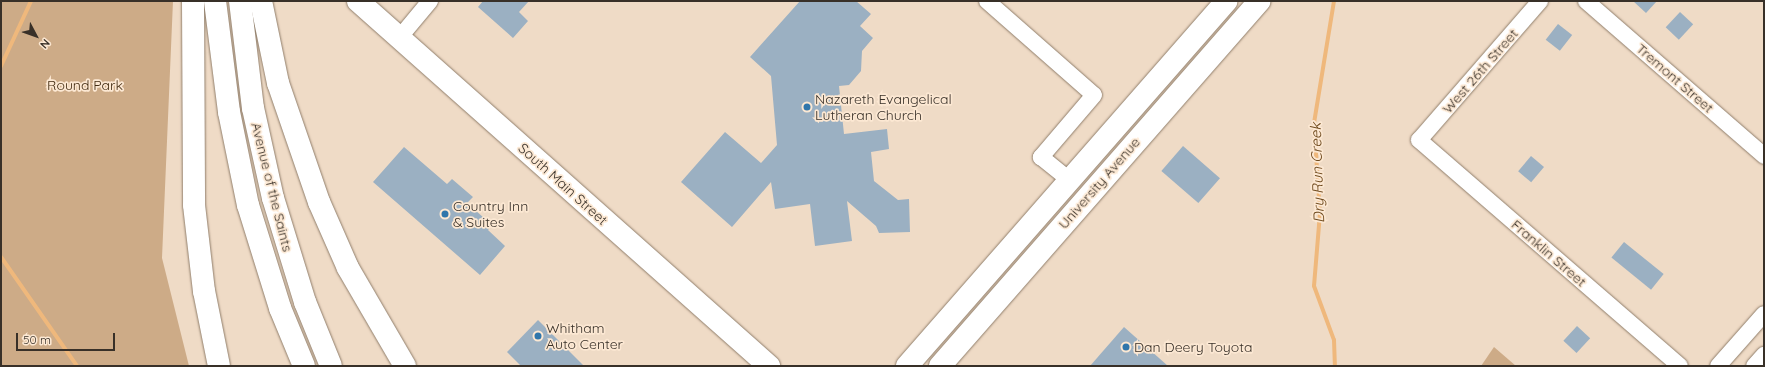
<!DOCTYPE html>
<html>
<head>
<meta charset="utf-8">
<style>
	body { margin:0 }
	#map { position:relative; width:1765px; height:367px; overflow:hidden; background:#efdbc6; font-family:Quicksand,sans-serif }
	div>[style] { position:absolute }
	.green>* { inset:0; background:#cdab87 }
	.stream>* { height:4px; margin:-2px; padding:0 2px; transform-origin:2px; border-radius:2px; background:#efb87c }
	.building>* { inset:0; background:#9bb0c2; transform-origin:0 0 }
	.roads { filter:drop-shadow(0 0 1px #907e6b) drop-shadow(0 0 1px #907e6b) }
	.street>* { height:16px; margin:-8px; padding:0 8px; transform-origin:8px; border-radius:8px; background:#fff }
	.secondary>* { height:22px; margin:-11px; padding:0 11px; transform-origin:11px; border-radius:11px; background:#fff }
	.primary>* { height:22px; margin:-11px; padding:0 11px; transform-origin:11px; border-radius:11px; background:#fff }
	.highway>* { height:22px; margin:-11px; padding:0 11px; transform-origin:11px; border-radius:11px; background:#fff }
	.dots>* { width:11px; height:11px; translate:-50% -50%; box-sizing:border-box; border:2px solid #fce8d3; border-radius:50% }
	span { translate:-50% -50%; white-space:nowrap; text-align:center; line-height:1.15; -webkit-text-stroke:3.5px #fce8d3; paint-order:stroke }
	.street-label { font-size:14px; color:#383028 }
	.park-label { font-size:14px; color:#432c12 }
	.poi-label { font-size:14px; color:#383028 }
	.left { translate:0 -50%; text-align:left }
	.water-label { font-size:15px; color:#6f4a1e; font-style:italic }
	.frame { position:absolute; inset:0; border:2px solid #383028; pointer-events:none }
	.north { position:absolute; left:16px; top:16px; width:40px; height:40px; -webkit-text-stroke:3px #fce8d3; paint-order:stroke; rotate:131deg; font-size:11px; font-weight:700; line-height:16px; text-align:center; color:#383028 }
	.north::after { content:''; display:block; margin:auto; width:14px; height:18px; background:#383028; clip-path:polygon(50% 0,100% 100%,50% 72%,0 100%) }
	.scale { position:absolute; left:16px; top:333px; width:99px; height:18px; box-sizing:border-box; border:2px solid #383028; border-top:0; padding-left:5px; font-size:12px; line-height:14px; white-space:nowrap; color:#383028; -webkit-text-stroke:3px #fce8d3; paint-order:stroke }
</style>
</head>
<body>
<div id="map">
	<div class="green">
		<i style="clip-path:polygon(1px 1px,173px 1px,162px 258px,189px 366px,1px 366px)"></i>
		<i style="clip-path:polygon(1494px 347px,1516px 366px,1481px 366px)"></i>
	</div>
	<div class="stream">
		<i style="left:1334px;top:1px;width:124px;rotate:99.3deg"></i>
		<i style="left:1314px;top:123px;width:90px;rotate:86.2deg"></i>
		<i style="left:1320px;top:213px;width:73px;rotate:94.7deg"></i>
		<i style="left:1314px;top:286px;width:58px;rotate:69.7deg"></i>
		<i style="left:1334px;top:340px;width:26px;rotate:88deg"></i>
		<i style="left:1px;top:66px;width:72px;rotate:-65.2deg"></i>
		<i style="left:1px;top:257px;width:133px;rotate:55.1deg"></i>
	</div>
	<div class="building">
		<i style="clip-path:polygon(483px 1px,529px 1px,519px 12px,528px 21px,513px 38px,478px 7px)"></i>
		<i style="clip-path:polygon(800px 1px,856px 1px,871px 14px,860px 26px,873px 38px,862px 51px,861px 71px,849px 85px,839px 86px,844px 134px,887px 129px,889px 149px,871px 152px,874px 181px,898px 200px,909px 199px,910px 232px,879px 233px,876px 226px,847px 201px,852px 241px,815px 246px,810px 204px,775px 209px,771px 182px,732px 227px,681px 182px,725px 132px,761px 163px,777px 145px,771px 76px,750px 57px)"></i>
		<i style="clip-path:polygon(1633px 1px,1657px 1px,1646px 13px)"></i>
		<i style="left:1680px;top:12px;width:18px;height:21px;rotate:43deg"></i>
		<i style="left:1558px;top:24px;width:18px;height:20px;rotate:38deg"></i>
		<i style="left:1183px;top:146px;width:49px;height:33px;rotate:41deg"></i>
		<i style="clip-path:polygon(404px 147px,447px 184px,452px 179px,473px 197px,467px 203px,492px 225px,488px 230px,505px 246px,480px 275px,373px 182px)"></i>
		<i style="left:1531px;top:156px;width:17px;height:20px;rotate:40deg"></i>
		<i style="left:1624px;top:242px;width:51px;height:20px;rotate:39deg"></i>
		<i style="clip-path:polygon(538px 320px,584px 366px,521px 366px,507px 352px)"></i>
		<i style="left:1577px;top:326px;width:18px;height:20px;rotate:43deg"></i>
		<i style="clip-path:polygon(1124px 327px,1168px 366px,1090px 366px)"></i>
	</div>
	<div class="roads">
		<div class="street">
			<i style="left:987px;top:1px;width:142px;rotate:41.3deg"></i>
			<i style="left:1094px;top:95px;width:82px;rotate:130.5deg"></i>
			<i style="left:1041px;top:157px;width:36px;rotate:39deg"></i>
			<i style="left:1540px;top:1px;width:184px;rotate:131deg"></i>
			<i style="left:1419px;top:140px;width:345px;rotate:40.9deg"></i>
			<i style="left:1586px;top:1px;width:236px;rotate:41deg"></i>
			<i style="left:400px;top:37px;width:47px;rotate:-50.2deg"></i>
			<i style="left:1718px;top:366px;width:69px;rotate:-48.5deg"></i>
			<i style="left:1754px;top:366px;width:15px;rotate:-48deg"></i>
		</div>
		<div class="secondary">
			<i style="left:358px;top:1px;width:550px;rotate:41.61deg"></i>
		</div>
		<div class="primary">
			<i style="left:907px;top:366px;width:485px;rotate:-48.8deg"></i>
			<i style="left:940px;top:366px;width:485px;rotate:-48.8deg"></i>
		</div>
		<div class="highway">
			<i style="left:193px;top:1px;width:204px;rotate:89.7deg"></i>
			<i style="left:194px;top:205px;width:87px;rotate:83.4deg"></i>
			<i style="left:204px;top:291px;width:76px;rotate:78.7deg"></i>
			<i style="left:215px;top:1px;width:112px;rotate:82.8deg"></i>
			<i style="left:229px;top:112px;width:95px;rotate:78.5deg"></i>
			<i style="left:248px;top:205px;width:108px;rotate:72.7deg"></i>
			<i style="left:280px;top:308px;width:63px;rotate:67.5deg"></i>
			<i style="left:240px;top:1px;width:108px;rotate:83.1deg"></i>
			<i style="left:253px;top:108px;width:92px;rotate:77.5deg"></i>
			<i style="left:273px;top:198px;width:109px;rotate:72.9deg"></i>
			<i style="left:305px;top:302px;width:69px;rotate:67.9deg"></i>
			<i style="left:261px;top:1px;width:84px;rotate:78.3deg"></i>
			<i style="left:278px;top:83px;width:126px;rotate:71deg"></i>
			<i style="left:319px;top:202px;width:72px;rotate:66.3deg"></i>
			<i style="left:348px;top:268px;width:113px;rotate:59.8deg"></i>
		</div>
	</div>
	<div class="dots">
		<i style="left:807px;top:107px;background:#3076ab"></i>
		<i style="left:445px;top:214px;background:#3076ab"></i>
		<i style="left:538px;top:336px;background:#3076ab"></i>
		<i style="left:1126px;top:347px;background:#3076ab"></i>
	</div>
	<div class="street-label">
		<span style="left:1480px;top:71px;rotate:-49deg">West 26th Street</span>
		<span style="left:1675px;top:78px;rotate:41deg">Tremont Street</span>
		<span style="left:1099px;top:183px;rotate:-49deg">University Avenue</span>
		<span style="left:563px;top:184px;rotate:42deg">South Main Street</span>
		<span style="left:272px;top:187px;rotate:76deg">Avenue of the Saints</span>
		<span style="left:1549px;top:253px;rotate:41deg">Franklin Street</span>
	</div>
	<div class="park-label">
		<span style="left:85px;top:85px">Round Park</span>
	</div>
	<div class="poi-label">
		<span class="left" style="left:815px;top:107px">Nazareth Evangelical<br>Lutheran Church</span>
		<span class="left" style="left:453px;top:214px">Country Inn<br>&amp; Suites</span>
		<span class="left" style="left:546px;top:336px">Whitham<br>Auto Center</span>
		<span class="left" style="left:1134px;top:347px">Dan Deery Toyota</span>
	</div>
	<div class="water-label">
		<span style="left:1317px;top:173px;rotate:-92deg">Dry Run Creek</span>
	</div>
	<div class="frame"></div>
	<div class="north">N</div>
	<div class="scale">50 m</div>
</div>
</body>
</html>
